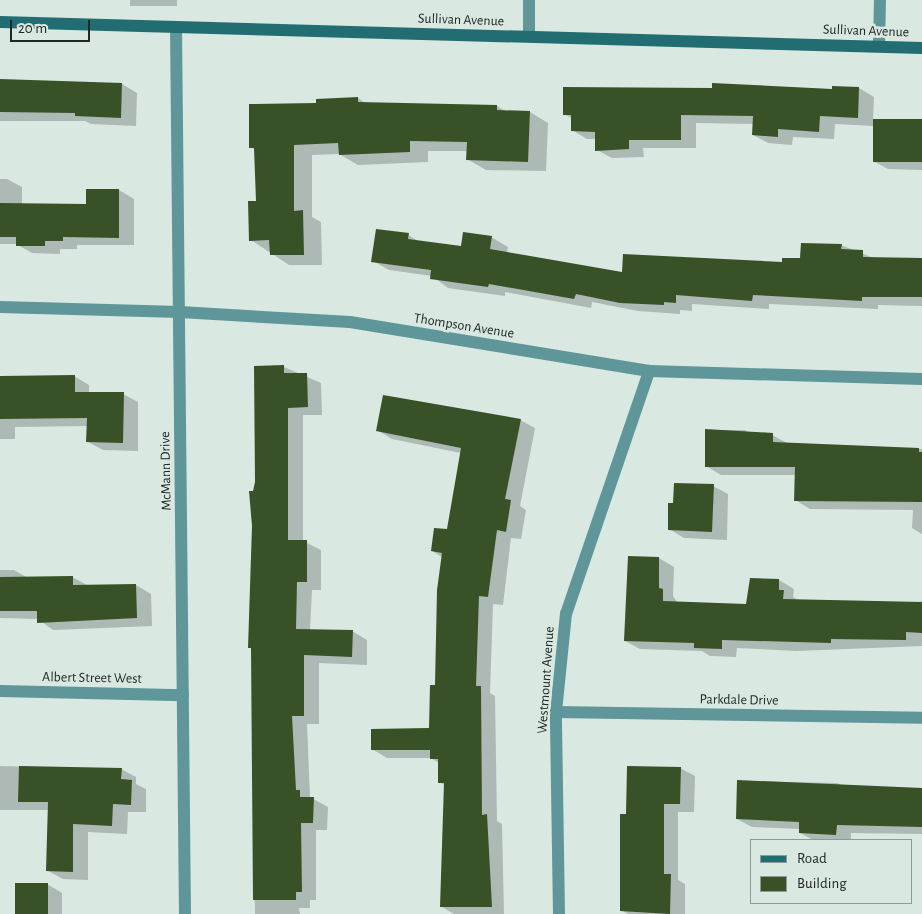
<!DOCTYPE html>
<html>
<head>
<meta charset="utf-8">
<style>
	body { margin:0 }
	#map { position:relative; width:922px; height:914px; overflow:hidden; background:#d9e8e1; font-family:"Alegreya Sans",sans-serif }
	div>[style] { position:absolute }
	.shadow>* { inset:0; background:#0003; transform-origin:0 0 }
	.building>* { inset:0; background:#395126; transform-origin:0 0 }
	.street>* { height:12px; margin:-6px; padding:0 6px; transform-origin:6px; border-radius:6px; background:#5e969a }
	.secondary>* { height:12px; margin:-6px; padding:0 6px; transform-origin:6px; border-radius:6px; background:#216d72 }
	span { translate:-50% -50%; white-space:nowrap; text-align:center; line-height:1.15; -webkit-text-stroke:5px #d9e8e1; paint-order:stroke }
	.street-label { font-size:14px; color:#212725 }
	.legend { position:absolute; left:750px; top:839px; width:162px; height:65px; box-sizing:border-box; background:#d9e8e1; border:1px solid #8f9b96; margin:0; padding:6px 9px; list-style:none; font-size:15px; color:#212725 }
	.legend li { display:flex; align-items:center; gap:10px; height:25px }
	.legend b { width:25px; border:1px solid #8f9b96 }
	.scale { position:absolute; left:10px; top:20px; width:80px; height:22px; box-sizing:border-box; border:2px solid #212725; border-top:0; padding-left:6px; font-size:15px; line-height:18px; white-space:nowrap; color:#212725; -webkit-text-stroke:4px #d9e8e1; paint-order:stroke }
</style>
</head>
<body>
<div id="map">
	<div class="shadow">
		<i style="left:130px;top:0;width:47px;height:6px"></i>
		<i style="clip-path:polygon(0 81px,122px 84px,137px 93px,136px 126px,91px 124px,85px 121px,0 121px)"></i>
		<i style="clip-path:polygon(859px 88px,874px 97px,873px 120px,922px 121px,922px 170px,888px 169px,873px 161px,874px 126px,835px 124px,834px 139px,793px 137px,792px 145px,768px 143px,753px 135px,754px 124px,696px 123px,696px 148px,643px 148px,644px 157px,612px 158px,597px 150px,596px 139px,587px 139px,572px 130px,573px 119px,564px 114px)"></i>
		<i style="clip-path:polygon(358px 98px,367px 104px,497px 106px,505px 111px,530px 112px,548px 123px,546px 171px,486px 170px,467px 159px,468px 151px,428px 151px,428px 162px,358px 165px,339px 154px,312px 155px,312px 217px,321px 222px,322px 265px,289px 265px,251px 240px,257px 202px,256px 150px,250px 147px,317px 104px)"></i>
		<i style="clip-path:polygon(0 179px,7px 179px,22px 187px,22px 204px,87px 205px,87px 190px,119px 190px,134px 199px,134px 245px,77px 245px,77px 249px,60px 249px,60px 254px,32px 253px,16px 244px,0 244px)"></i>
		<i style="clip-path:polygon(408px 235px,420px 242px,462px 247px,491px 237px,508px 247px,507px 253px,624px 274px,784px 263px,841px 245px,876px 259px,922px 260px,922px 306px,878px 305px,878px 309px,769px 304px,769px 309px,692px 304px,692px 311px,680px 310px,680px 314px,638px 311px,592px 302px,591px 308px,505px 292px,505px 296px,448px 288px,432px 276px,389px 270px,373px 261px)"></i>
		<i style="clip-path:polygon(256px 367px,284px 367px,321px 383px,322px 415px,303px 415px,303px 541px,321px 550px,321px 590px,312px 590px,310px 630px,352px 631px,367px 640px,367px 665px,319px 663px,319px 724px,307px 724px,310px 797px,328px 807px,327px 830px,316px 830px,316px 900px,310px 900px,310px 908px,299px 908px,300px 914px,255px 914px,252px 649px,249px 647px,257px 482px)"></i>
		<i style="clip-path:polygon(0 376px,74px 376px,89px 385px,89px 393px,123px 394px,138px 402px,138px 451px,103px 450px,88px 442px,88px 426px,15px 427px,15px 439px,0 439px)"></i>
		<i style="clip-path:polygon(520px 420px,535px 428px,520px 506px,526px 510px,521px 539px,511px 538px,503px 605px,493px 604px,490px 693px,495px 696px,497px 821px,502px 824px,504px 914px,454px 914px,442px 907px,445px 785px,439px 782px,439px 763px,431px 758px,387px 758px,372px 749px,431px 729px,436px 687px,442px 557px,432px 551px,448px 531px,461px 453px,392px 439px,377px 430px)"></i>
		<i style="clip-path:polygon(706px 430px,745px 430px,752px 435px,772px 435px,787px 443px,832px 448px,922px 449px,922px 534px,912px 528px,913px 510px,810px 509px,795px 500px,796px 475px,721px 475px,706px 466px)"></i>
		<i style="clip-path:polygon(713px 486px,728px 494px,727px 540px,684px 538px,669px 529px,675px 504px)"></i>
		<i style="clip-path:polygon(659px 558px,674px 567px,673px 596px,677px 602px,747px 605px,779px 580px,794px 589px,793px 597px,798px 600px,920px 603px,922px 600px,922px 646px,797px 651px,737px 648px,736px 657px,710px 656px,702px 651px,640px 649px,625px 641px)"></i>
		<i style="clip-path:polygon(0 570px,14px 570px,28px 578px,72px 577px,87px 585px,136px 585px,151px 594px,152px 626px,53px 630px,38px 619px,0 618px)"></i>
		<i style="clip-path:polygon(0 766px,121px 769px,136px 777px,136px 784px,146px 789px,146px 812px,128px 812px,127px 834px,88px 832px,88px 880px,63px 879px,48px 871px,49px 810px,0 810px)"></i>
		<i style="clip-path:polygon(680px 768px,695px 776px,694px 812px,678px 812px,678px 880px,685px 884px,685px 914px,628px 914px,621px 910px,628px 815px)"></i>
		<i style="clip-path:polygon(739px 781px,837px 783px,846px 788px,922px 794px,922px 834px,851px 833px,851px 840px,813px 840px,800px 833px,800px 829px,752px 827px,737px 819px)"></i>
		<i style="clip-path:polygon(47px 884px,62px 893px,62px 914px,17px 914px)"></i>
	</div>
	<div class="building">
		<i style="clip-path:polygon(0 79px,122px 83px,121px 118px,75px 116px,75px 113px,0 112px)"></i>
		<i style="clip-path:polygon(712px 83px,832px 89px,832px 86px,859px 87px,858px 118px,820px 116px,819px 132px,778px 129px,778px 137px,752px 135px,753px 116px,681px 115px,681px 140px,629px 140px,629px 149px,595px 151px,595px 132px,571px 131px,571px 115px,563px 115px,563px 87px,712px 88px)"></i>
		<i style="clip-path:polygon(358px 97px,358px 102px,497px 105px,497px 110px,530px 111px,528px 162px,466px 160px,467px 142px,410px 141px,410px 152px,339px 155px,338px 143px,294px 145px,294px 211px,303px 210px,304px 255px,270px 255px,269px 240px,249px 241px,248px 201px,256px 201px,254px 148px,249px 148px,249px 104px,316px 103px,316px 99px)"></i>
		<i style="left:873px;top:119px;width:49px;height:43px"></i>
		<i style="clip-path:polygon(86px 189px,119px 189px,119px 238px,63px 237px,63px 241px,45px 241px,45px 246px,16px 246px,16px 237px,0 237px,0 203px,86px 204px)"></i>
		<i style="clip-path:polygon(376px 229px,409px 233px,408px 239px,461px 246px,463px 232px,492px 236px,490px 249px,622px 272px,623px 254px,782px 262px,782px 258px,800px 258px,801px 243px,842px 244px,841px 249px,863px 250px,863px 257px,922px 258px,922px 297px,862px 297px,862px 301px,753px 295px,752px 301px,676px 295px,676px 303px,664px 302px,664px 305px,620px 303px,576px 294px,574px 299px,489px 284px,488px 287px,430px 279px,431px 270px,371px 262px)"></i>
		<i style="clip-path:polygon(284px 365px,284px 373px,307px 373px,308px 407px,288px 408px,288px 540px,307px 540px,307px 582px,297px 582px,296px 629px,353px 630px,352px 657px,304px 655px,304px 716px,292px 716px,296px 790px,300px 790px,300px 797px,314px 797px,313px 823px,301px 823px,302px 892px,296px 892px,296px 900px,253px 900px,251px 648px,248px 648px,252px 526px,249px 491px,253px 491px,255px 482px,254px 366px)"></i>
		<i style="clip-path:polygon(75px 375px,75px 392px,124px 392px,123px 443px,86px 442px,87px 418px,0 419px,0 376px)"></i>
		<i style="clip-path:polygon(383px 395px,521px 419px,505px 499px,511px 500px,506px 532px,497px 530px,488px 597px,479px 596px,476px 686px,481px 686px,482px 815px,487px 814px,492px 907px,440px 907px,444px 783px,438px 783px,438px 759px,430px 759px,430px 750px,371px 750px,371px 729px,429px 728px,430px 685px,435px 685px,437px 590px,442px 553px,431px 551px,434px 528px,447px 529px,461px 448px,376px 431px)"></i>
		<i style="clip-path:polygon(705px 429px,773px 433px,773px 442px,919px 448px,919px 452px,922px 452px,922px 502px,794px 501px,795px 467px,705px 467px)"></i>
		<i style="clip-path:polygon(674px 483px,714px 484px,712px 532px,668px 530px,668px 503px,673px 503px)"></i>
		<i style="clip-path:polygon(628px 556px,659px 557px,659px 588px,663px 589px,663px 601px,746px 604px,750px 578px,779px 579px,779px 590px,784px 590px,783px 599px,922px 602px,922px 633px,906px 632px,906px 640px,831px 639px,831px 643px,722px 640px,722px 649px,694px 648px,694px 643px,624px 641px)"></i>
		<i style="clip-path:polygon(73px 576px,73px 585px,136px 584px,137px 618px,37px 623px,37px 611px,0 611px,0 577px)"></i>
		<i style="clip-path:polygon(19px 766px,122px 768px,121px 779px,132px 780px,131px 805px,113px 804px,112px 826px,73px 824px,73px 872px,46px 871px,48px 802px,18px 802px)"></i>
		<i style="clip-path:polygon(627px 766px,681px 767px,680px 804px,664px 804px,664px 874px,671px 874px,670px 914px,620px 911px,620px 814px,626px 814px)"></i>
		<i style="clip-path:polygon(737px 780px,922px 788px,922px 827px,837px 825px,836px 835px,799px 833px,799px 822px,736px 819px)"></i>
		<i style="left:15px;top:883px;width:33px;height:31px"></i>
	</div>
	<div class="street">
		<i style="left:176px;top:27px;width:887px;rotate:89.42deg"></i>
		<i style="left:529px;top:36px;width:36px;rotate:-90deg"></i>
		<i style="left:879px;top:46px;width:46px;rotate:-88.8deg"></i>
		<i style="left:0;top:307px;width:180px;rotate:1.6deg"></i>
		<i style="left:180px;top:312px;width:170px;rotate:3.4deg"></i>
		<i style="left:350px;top:322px;width:303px;rotate:9.3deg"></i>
		<i style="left:649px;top:371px;width:273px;rotate:1.7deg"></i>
		<i style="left:0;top:691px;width:183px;rotate:1.3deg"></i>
		<i style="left:556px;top:712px;width:366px;rotate:0.9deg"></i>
		<i style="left:559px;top:914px;width:202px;rotate:-90.9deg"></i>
		<i style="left:556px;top:712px;width:99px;rotate:-84.2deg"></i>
		<i style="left:566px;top:614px;width:257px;rotate:-71.1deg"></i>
	</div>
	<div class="secondary">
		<i style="left:0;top:22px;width:922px;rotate:1.62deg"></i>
	</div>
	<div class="street-label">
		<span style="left:461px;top:20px;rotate:2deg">Sullivan Avenue</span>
		<span style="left:866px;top:31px;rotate:2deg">Sullivan Avenue</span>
		<span style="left:464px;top:326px;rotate:9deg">Thompson Avenue</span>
		<span style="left:166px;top:471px;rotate:-91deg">McMann Drive</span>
		<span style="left:92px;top:678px;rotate:1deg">Albert Street West</span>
		<span style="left:546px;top:680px;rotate:-86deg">Westmount Avenue</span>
		<span style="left:739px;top:700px;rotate:1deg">Parkdale Drive</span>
	</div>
	<ul class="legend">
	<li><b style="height:6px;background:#216d72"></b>Road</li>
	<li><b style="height:14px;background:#395126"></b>Building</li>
	</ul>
	<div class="scale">20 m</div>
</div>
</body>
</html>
